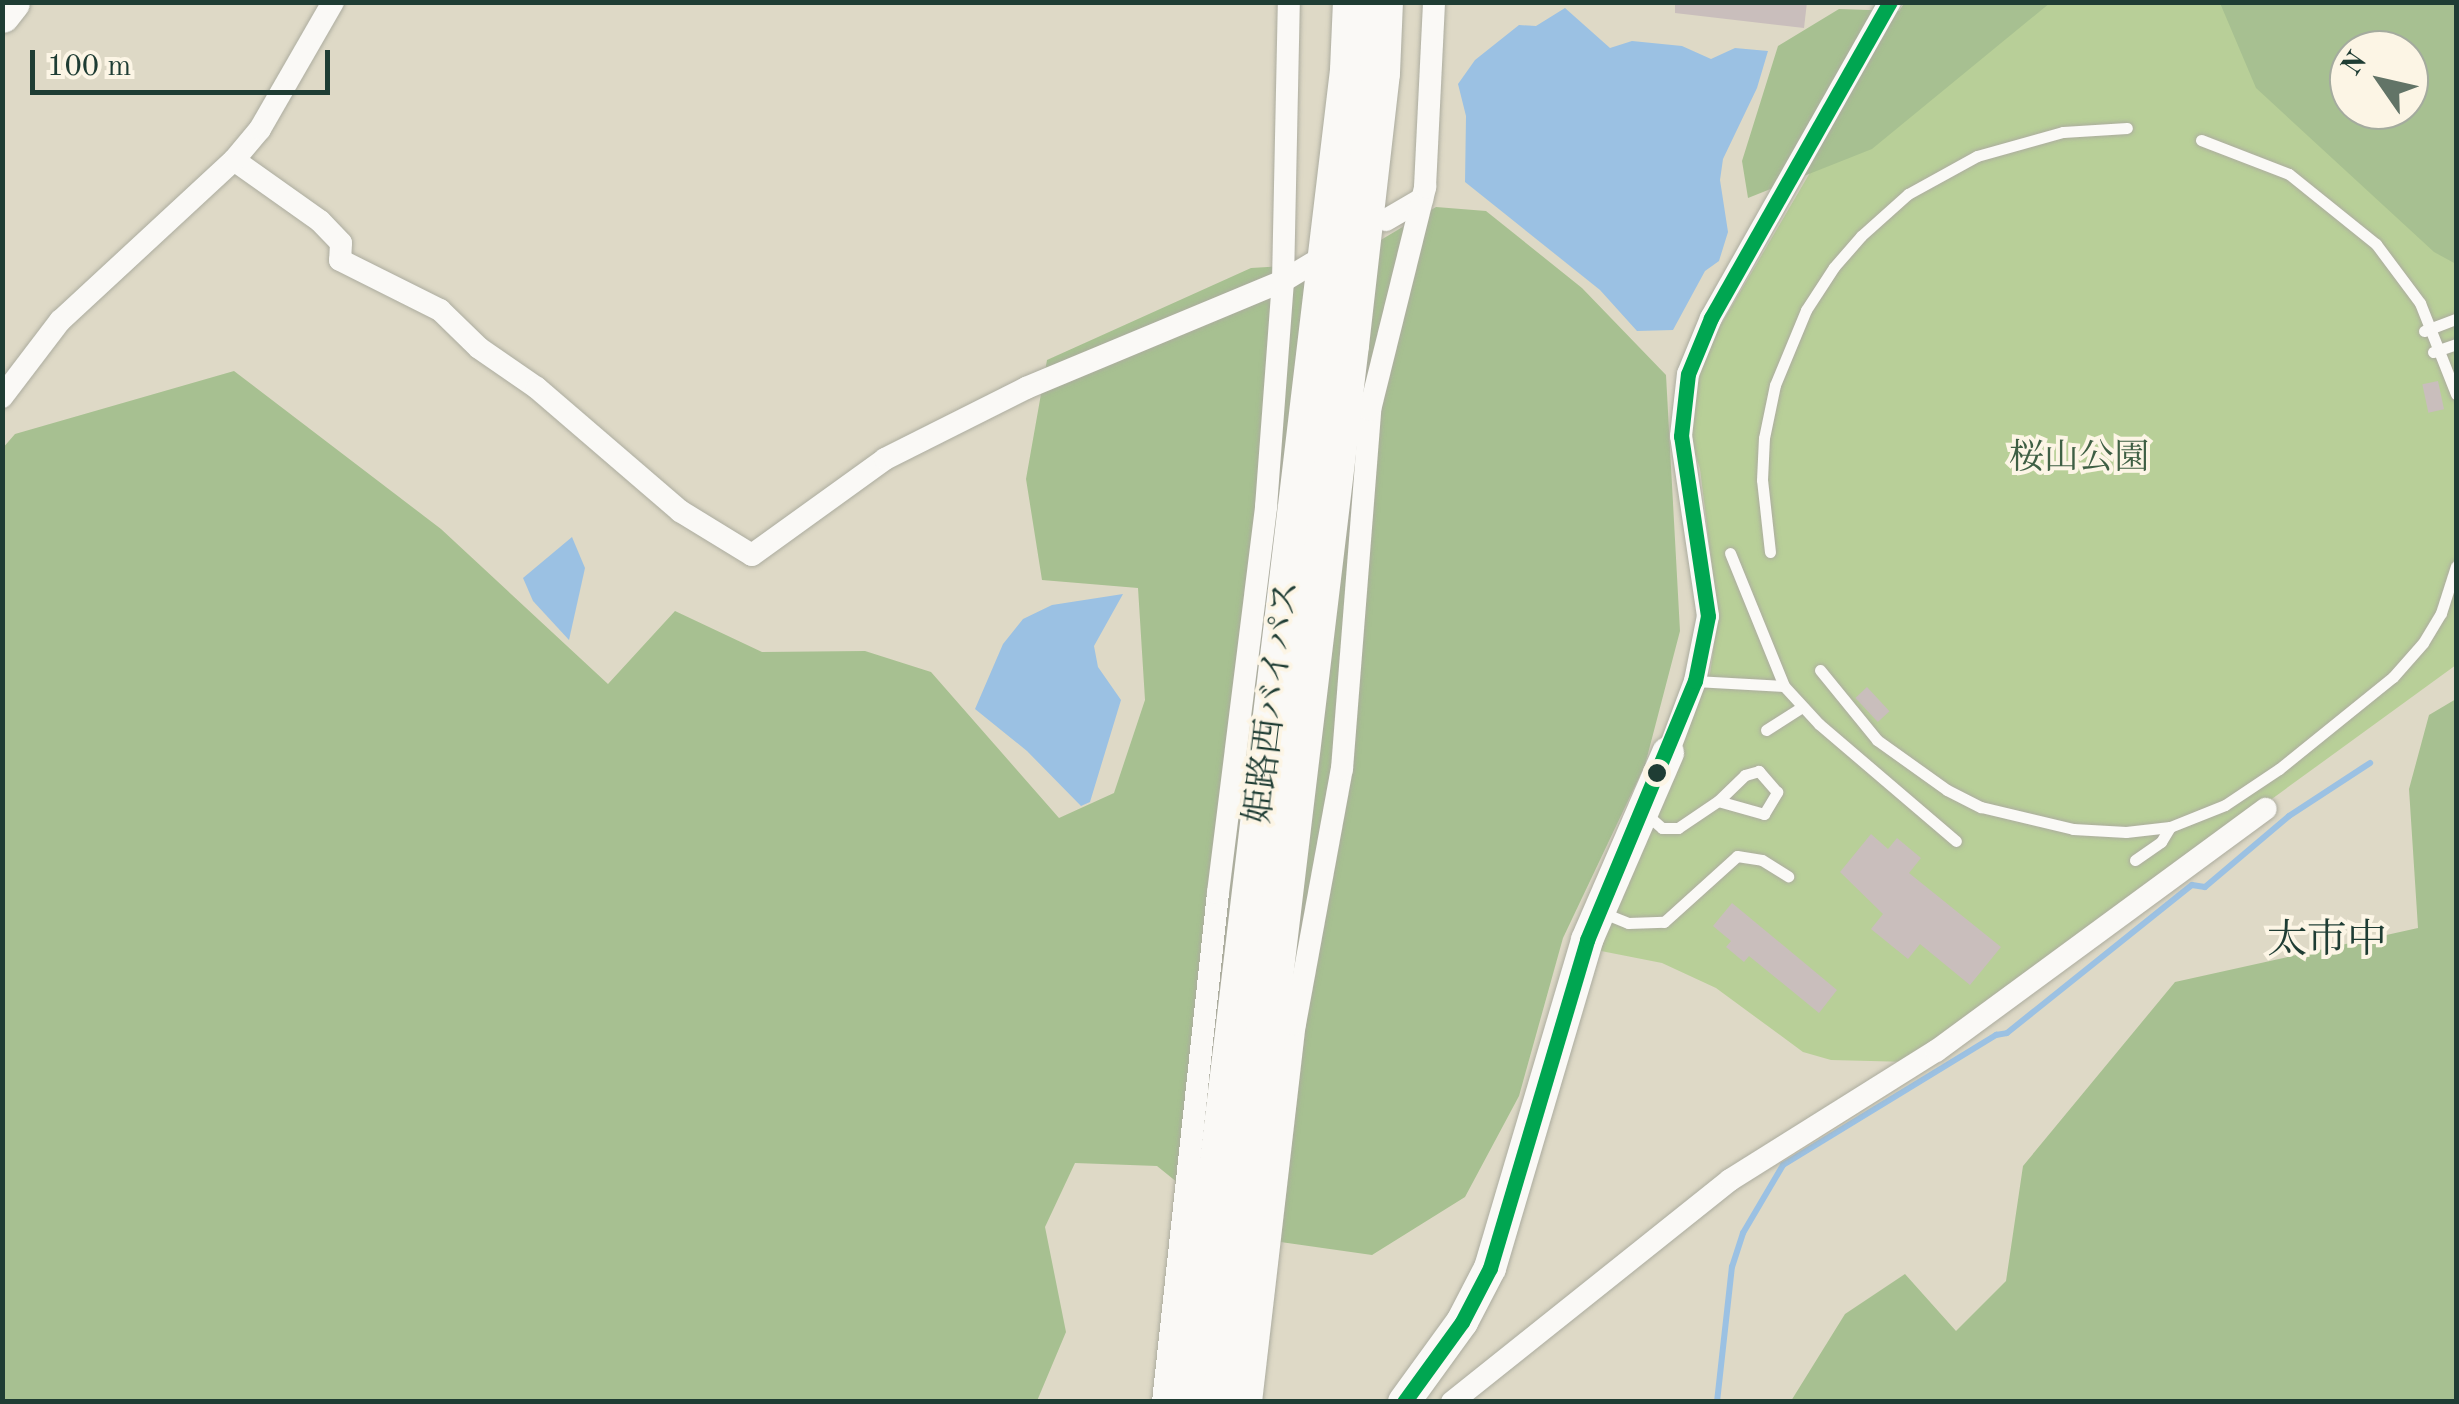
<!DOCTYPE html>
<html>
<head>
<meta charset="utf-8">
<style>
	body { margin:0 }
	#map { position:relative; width:2459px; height:1404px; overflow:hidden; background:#ded9c6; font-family:"Old Standard TT","Noto Serif JP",serif }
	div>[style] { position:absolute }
	.green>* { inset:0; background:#b8cf98 }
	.forest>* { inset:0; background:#a7c091 }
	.water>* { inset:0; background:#9bc1e3 }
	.stream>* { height:6px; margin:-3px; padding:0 3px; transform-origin:3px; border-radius:3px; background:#9bc1e3 }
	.building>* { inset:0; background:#c9bebc; transform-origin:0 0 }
	.roads { filter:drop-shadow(0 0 2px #acac9f) drop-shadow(0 0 2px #acac9f) }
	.lane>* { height:11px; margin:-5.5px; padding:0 5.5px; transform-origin:5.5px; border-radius:5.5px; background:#faf9f6 }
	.street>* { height:22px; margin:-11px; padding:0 11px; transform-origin:11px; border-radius:11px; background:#faf9f6 }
	.secondary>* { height:32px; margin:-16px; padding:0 16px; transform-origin:16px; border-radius:16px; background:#faf9f6 }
	.primary>* { height:35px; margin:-17.5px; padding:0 17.5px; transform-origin:17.5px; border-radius:17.5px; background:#faf9f6 }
	.highway>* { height:40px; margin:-20px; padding:0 20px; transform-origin:20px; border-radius:20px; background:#faf9f6 }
	.bus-1>* { height:15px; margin:-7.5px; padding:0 7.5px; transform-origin:7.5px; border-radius:7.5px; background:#00a651 }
	.dots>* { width:28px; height:28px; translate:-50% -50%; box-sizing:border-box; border:5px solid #fcf5e5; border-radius:50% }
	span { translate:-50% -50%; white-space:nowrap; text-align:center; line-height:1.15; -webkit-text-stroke:8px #fcf5e5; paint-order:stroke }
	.park-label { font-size:35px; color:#3e5f44 }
	.street-label { font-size:35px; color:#1f3d34 }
	.quarter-label { font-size:40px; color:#1f3d34 }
	.frame { position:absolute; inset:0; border:5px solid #1f3d34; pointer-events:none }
	.north { position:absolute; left:2329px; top:30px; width:100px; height:100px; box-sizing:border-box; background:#fcf5e5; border:2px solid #a4ab9e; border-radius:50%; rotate:304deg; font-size:28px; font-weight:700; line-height:40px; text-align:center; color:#1f3d34 }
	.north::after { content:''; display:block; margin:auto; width:35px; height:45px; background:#627467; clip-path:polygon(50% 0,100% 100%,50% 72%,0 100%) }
	.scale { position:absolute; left:30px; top:50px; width:300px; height:45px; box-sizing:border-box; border:5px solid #1f3d34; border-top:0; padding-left:12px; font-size:30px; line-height:35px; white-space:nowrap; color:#1f3d34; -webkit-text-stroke:8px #fcf5e5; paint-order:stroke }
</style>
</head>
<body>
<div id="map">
	<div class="green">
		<i style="clip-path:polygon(2030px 3px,2241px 3px,2456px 257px,2456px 665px,1910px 1062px,1831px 1060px,1803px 1052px,1716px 988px,1662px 963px,1596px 950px,1710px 674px,1718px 615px,1700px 469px,1689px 434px,1694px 402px,1705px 352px,1815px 164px)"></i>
	</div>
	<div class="forest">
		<i style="clip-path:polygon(1905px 2px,2050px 3px,1872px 149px,1748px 198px,1742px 161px,1778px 46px,1839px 9px,1899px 11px)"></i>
		<i style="clip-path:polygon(evenodd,2220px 3px,2456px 3px,2456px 264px,2434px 252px,2256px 88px,2220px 3px,2349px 50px,2409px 50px,2409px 110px,2349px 110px,2349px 50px)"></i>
		<i style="clip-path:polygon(1436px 207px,1486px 211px,1582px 288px,1666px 375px,1680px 631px,1645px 765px,1563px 938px,1519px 1096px,1465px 1197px,1372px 1255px,1245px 1237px,1157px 1166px,1075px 1163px,1045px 1227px,1066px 1332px,1037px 1401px,3px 1402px,2px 449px,15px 434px,234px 371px,441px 529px,608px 684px,675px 611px,762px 652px,865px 651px,931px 672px,1059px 818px,1114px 793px,1145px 700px,1138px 588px,1042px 580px,1026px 479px,1047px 360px,1251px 268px,1344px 262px)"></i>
		<i style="clip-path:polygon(2456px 699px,2456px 1401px,1791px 1401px,1845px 1314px,1905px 1274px,1956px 1331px,2006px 1281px,2023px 1166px,2175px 982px,2418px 928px,2409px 789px,2429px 715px)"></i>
	</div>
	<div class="water">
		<i style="clip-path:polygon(1565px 8px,1610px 48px,1632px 41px,1682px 46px,1711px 59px,1735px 48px,1768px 51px,1757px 88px,1723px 159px,1720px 180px,1728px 232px,1719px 261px,1705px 271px,1673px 330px,1637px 331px,1600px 290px,1465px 182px,1466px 116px,1458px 84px,1475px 60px,1519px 25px,1536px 26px)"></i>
		<i style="clip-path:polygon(572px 537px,585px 568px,569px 640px,533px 601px,523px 578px)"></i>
		<i style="clip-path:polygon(1123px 594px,1094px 646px,1098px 667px,1121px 700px,1090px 802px,1081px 806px,1027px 751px,975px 709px,1003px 644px,1023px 619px,1052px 605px)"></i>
	</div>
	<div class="stream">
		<i style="left:1717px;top:1402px;width:136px;rotate:-83.7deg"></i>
		<i style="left:1732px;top:1267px;width:36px;rotate:-72deg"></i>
		<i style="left:1743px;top:1233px;width:79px;rotate:-59.5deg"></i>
		<i style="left:1783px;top:1165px;width:250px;rotate:-31.4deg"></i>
		<i style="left:1996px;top:1035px;width:11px;rotate:-10deg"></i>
		<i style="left:2007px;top:1033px;width:237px;rotate:-38.7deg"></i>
		<i style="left:2192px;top:885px;width:13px;rotate:9deg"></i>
		<i style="left:2205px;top:887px;width:110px;rotate:-40.2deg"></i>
		<i style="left:2289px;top:816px;width:97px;rotate:-33.2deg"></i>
	</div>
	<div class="building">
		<i style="clip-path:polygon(1675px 2px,1807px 2px,1804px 28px,1675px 13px)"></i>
		<i style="left:2438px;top:381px;width:29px;height:16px;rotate:78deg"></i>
		<i style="left:1867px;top:687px;width:33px;height:16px;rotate:47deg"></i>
		<i style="clip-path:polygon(1871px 834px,1888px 849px,1897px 838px,1921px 858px,1909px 873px,2001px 947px,1970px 985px,1920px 944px,1908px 959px,1871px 929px,1883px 914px,1840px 872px)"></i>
		<i style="clip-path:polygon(1732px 903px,1837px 990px,1819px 1013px,1749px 956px,1744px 962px,1726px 947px,1731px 941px,1713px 926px)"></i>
	</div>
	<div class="roads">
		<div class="lane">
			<i style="left:2201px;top:140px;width:94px;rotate:21.1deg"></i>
			<i style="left:2289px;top:174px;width:112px;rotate:38.8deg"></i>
			<i style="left:2376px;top:244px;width:74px;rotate:53.3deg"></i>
			<i style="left:2420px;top:303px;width:98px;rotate:68.4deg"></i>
			<i style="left:2424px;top:331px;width:34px;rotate:-21deg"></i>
			<i style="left:2433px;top:352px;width:24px;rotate:-19deg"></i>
			<i style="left:1770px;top:552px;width:72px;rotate:-96.3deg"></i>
			<i style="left:1762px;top:480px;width:42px;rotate:-87.3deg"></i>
			<i style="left:1764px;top:438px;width:54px;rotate:-78.3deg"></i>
			<i style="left:1775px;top:385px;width:81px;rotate:-67.5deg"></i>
			<i style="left:1806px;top:310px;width:51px;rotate:-56.9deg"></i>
			<i style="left:1834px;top:267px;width:41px;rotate:-48.9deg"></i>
			<i style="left:1861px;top:236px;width:63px;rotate:-41.8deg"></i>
			<i style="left:1908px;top:194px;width:79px;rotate:-28.8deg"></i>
			<i style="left:1977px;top:156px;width:89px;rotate:-15.6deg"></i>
			<i style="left:2063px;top:132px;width:64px;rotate:-3.6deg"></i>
			<i style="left:1730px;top:553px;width:144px;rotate:67.9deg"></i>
			<i style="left:1784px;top:686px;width:52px;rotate:47.4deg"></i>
			<i style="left:1819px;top:724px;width:180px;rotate:40.5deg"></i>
			<i style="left:1820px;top:670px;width:90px;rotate:50.8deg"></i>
			<i style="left:1877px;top:740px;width:86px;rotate:35.5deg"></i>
			<i style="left:1947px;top:790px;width:38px;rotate:27deg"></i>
			<i style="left:1981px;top:807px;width:95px;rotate:13.4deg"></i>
			<i style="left:2073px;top:829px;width:53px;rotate:3.2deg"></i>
			<i style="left:2126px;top:832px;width:44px;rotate:-6.5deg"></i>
			<i style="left:2170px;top:827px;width:59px;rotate:-21.8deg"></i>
			<i style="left:2225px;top:805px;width:65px;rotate:-33.7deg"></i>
			<i style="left:2279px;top:769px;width:146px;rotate:-38.9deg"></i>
			<i style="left:2393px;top:677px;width:45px;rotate:-48.6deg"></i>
			<i style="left:2423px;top:643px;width:35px;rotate:-59deg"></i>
			<i style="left:2441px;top:613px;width:49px;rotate:-72.3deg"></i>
			<i style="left:1695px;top:681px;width:89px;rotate:3.2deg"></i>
			<i style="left:1766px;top:730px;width:43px;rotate:-32.6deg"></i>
			<i style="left:1646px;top:814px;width:21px;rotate:41deg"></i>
			<i style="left:1662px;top:828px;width:16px"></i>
			<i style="left:1678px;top:828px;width:48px;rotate:-34deg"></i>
			<i style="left:1718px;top:801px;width:48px;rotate:15.8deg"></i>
			<i style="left:1764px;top:814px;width:26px;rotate:-59deg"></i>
			<i style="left:1777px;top:792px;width:28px;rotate:-131deg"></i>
			<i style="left:1759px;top:771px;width:15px;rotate:164deg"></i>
			<i style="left:1745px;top:775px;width:37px;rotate:136deg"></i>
			<i style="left:2135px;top:860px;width:32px;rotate:-35deg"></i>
			<i style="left:2161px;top:842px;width:17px;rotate:-59deg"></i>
			<i style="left:1601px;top:912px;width:29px;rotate:22deg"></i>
			<i style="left:1628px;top:923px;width:36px;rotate:-2deg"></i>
			<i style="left:1664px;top:922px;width:98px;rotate:-42.1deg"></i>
			<i style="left:1737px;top:856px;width:25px;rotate:9deg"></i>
			<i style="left:1762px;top:860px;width:31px;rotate:32deg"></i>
		</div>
		<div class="street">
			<i style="left:234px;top:160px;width:105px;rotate:35.3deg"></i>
			<i style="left:320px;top:221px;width:30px;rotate:46deg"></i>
			<i style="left:341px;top:243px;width:17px;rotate:93deg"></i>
			<i style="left:340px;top:260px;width:112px;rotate:26.6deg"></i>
			<i style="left:440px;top:310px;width:54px;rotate:44.3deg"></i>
			<i style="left:479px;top:348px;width:70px;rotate:34.6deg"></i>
			<i style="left:537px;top:388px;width:189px;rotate:40.7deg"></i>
			<i style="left:680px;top:511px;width:84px;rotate:31.4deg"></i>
			<i style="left:752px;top:555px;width:164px;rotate:-35.8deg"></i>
			<i style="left:885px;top:459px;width:158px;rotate:-26.7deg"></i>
			<i style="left:1026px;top:388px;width:278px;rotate:-22.6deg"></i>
			<i style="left:1283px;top:281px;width:37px;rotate:-31deg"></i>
			<i style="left:1386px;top:220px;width:42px;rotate:-30.3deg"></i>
			<i style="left:2px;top:397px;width:96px;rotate:-52.7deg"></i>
			<i style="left:60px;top:321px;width:237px;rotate:-42.8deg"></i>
			<i style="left:234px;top:160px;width:40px;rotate:-50deg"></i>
			<i style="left:260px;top:129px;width:146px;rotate:-60.1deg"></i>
			<i style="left:1668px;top:753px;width:77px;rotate:-69.4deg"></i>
			<i style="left:1695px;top:681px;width:66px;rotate:-78.7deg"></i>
			<i style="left:1708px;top:616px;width:182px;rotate:-98.5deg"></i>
			<i style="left:1681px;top:436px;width:62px;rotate:-83.6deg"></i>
			<i style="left:1688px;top:374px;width:61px;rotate:-67.7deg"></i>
			<i style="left:1711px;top:318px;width:363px;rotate:-60.5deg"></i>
			<i style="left:1163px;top:1402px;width:512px;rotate:-83.83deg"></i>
			<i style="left:1218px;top:893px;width:389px;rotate:-82.9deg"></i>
			<i style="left:1266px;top:507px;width:227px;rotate:-85.7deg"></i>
			<i style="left:1283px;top:281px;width:279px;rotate:-88.8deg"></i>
			<i style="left:1251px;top:1402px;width:381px;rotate:-83.4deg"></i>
			<i style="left:1295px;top:1024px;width:259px;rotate:-79.6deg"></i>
			<i style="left:1342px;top:769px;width:360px;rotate:-85.5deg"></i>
			<i style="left:1370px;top:410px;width:230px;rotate:-76.1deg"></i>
			<i style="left:1425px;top:187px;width:185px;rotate:-87.2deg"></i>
			<i style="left:1452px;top:1402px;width:356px;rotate:-38.6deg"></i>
			<i style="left:1730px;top:1180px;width:243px;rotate:-32.1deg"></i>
			<i style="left:1936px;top:1051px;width:409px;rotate:-36.3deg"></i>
		</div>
		<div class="secondary">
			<i style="left:1404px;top:1402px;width:99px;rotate:-54.1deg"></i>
			<i style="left:1462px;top:1322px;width:61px;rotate:-62.6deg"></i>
			<i style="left:1490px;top:1268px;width:342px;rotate:-73.5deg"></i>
			<i style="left:1587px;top:940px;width:204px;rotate:-66.6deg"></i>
		</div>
		<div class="primary">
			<i style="left:2px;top:15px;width:16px;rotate:-52deg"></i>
		</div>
		<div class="highway">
			<i style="left:1191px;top:1402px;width:1341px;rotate:-83.19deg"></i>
			<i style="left:1350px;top:70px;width:68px;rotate:-87.5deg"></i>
			<i style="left:1222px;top:1402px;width:1065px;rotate:-83.15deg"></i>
			<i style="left:1349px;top:345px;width:274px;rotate:-83.5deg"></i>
			<i style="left:1380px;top:73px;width:71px;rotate:-87.6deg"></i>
		</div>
	</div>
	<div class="bus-1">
		<i style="left:1404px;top:1402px;width:99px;rotate:-54.1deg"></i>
		<i style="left:1462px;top:1322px;width:61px;rotate:-62.6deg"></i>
		<i style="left:1490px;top:1268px;width:342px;rotate:-73.5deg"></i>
		<i style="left:1587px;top:940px;width:281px;rotate:-67.4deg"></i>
		<i style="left:1695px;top:681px;width:66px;rotate:-78.7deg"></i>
		<i style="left:1708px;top:616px;width:182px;rotate:-98.5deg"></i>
		<i style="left:1681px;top:436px;width:62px;rotate:-83.6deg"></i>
		<i style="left:1688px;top:374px;width:61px;rotate:-67.7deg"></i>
		<i style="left:1711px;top:318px;width:363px;rotate:-60.5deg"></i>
	</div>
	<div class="dots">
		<i style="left:1657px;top:773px;background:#1f3d34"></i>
	</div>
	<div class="park-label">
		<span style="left:2079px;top:459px">桜山公園</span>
	</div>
	<div class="street-label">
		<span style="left:1274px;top:702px;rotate:-83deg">姫路西バイパス</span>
	</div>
	<div class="quarter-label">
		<span style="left:2327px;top:942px">太市中</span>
	</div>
	<div class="frame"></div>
	<div class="north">N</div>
	<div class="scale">100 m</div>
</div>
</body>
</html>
